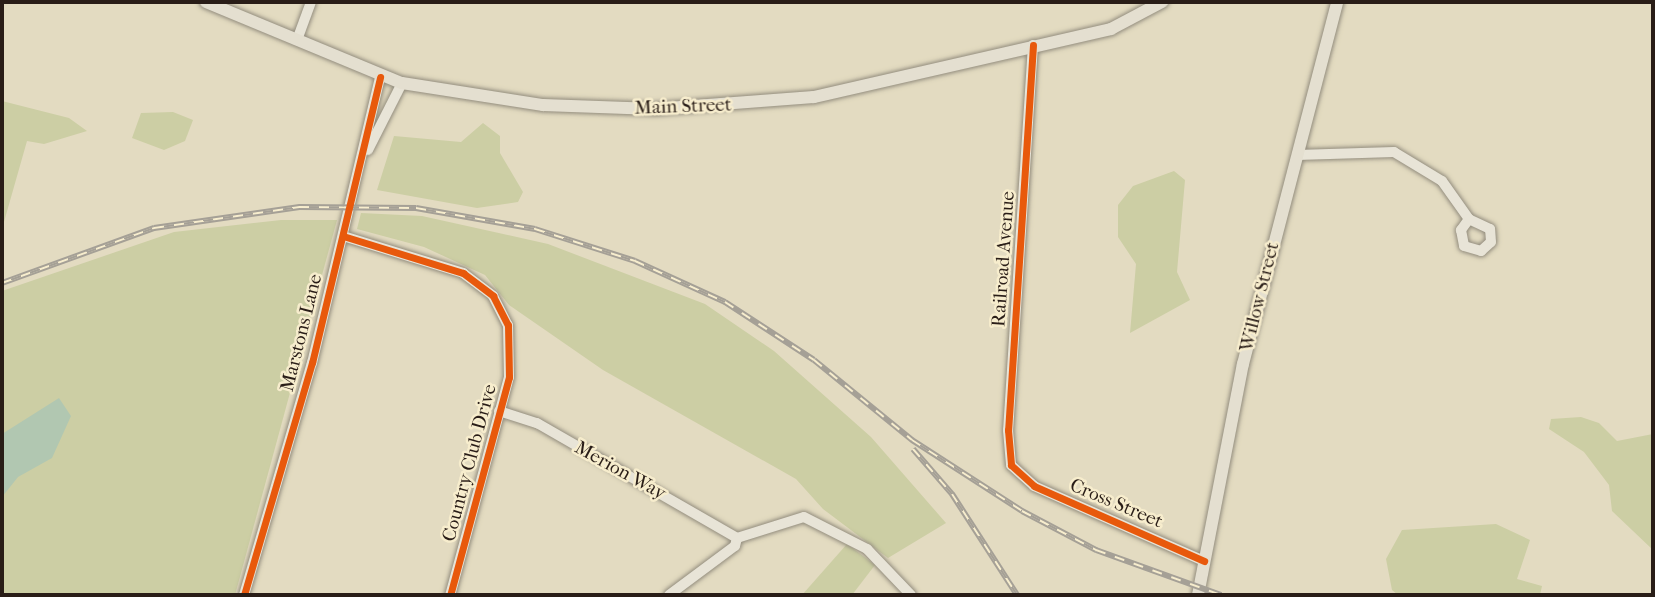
<!DOCTYPE html>
<html>
<head>
<meta charset="utf-8">
<style>
	body { margin:0 }
	#map { position:relative; width:1655px; height:597px; overflow:hidden; background:#e3dbc1; font-family:"IM FELL French Canon",serif }
	div>[style] { position:absolute }
	.green>* { inset:0; background:#cccea4 }
	.water>* { inset:0; background:#b1c7b1 }
	.roads { filter:drop-shadow(0 0 2px #938d7e) drop-shadow(0 0 2px #938d7e) }
	.minor>* { height:10px; margin:-5px; padding:0 5px; transform-origin:5px; border-radius:5px; background:#e8e4d7 }
	.major>* { height:12px; margin:-6px; padding:0 6px; transform-origin:6px; border-radius:6px; background:#e4dfd0 }
	.rail>* { height:6px; margin-top:-3px; transform-origin:0; background:repeating-linear-gradient(90deg,#f7edcd 0 10px,#a5a096 0 20px); box-sizing:border-box; border-block:2px solid #a5a096 }
	.cycleway>* { height:7px; margin:-3.5px; padding:0 3.5px; transform-origin:3.5px; border-radius:3.5px; background:#e8590c }
	span { translate:-50% -50%; white-space:nowrap; text-align:center; line-height:1.15; -webkit-text-stroke:5px #f7edcd; paint-order:stroke }
	.street-label { font-size:19px; color:#291d17 }
	.frame { position:absolute; inset:0; border:4px solid #291d17; pointer-events:none }
</style>
</head>
<body>
<div id="map">
	<div class="green">
		<i style="clip-path:polygon(2px 101px,69px 118px,87px 131px,44px 144px,27px 141px,2px 229px)"></i>
		<i style="clip-path:polygon(173px 112px,193px 120px,185px 141px,164px 150px,132px 138px,141px 113px)"></i>
		<i style="clip-path:polygon(483px 123px,500px 136px,500px 153px,523px 192px,518px 202px,477px 208px,377px 190px,394px 136px,461px 142px)"></i>
		<i style="clip-path:polygon(1174px 171px,1185px 180px,1177px 272px,1190px 300px,1130px 333px,1136px 264px,1118px 237px,1118px 205px,1133px 186px)"></i>
		<i style="clip-path:polygon(361px 213px,422px 216px,548px 244px,705px 304px,774px 351px,871px 437px,946px 523px,888px 558px,823px 509px,796px 479px,603px 370px,509px 305px,485px 275px,424px 247px,357px 229px)"></i>
		<i style="clip-path:polygon(281px 220px,337px 220px,235px 595px,2px 595px,2px 291px,174px 232px)"></i>
		<i style="clip-path:polygon(1581px 417px,1599px 423px,1617px 441px,1653px 434px,1653px 550px,1612px 511px,1609px 485px,1584px 452px,1549px 429px,1551px 419px)"></i>
		<i style="clip-path:polygon(1496px 524px,1530px 540px,1517px 579px,1542px 586px,1540px 595px,1398px 595px,1392px 590px,1386px 559px,1402px 530px)"></i>
		<i style="clip-path:polygon(847px 544px,875px 565px,852px 595px,802px 595px)"></i>
	</div>
	<div class="water">
		<i style="clip-path:polygon(59px 398px,71px 416px,52px 458px,18px 477px,2px 497px,2px 434px)"></i>
	</div>
	<div class="roads">
		<div class="minor">
			<i style="left:297px;top:40px;width:40px;rotate:-69.8deg"></i>
			<i style="left:1033px;top:45px;width:386px;rotate:93.7deg"></i>
			<i style="left:1008px;top:430px;width:35px;rotate:85deg"></i>
			<i style="left:1011px;top:465px;width:31px;rotate:42deg"></i>
			<i style="left:1034px;top:486px;width:186px;rotate:23.8deg"></i>
			<i style="left:368px;top:150px;width:75px;rotate:-63.1deg"></i>
			<i style="left:1297px;top:155px;width:97px;rotate:-1.8deg"></i>
			<i style="left:1394px;top:152px;width:56px;rotate:31.1deg"></i>
			<i style="left:1442px;top:181px;width:47px;rotate:54.6deg"></i>
			<i style="left:1469px;top:219px;width:14px;rotate:126deg"></i>
			<i style="left:1461px;top:230px;width:16px;rotate:79deg"></i>
			<i style="left:1464px;top:246px;width:18px;rotate:16deg"></i>
			<i style="left:1481px;top:251px;width:13px;rotate:-42deg"></i>
			<i style="left:1491px;top:242px;width:13px;rotate:-94deg"></i>
			<i style="left:1490px;top:229px;width:23px;rotate:-155deg"></i>
			<i style="left:343px;top:236px;width:126px;rotate:17.1deg"></i>
			<i style="left:463px;top:273px;width:38px;rotate:37deg"></i>
			<i style="left:493px;top:296px;width:33px;rotate:63deg"></i>
			<i style="left:508px;top:325px;width:52px;rotate:88.9deg"></i>
			<i style="left:509px;top:377px;width:226px;rotate:105.1deg"></i>
			<i style="left:499px;top:411px;width:40px;rotate:18deg"></i>
			<i style="left:537px;top:423px;width:231px;rotate:29.9deg"></i>
			<i style="left:244px;top:595px;width:242px;rotate:-73.7deg"></i>
			<i style="left:312px;top:363px;width:294px;rotate:-76.6deg"></i>
			<i style="left:669px;top:595px;width:82px;rotate:-36.6deg"></i>
			<i style="left:735px;top:546px;width:8px;rotate:-76deg"></i>
			<i style="left:737px;top:538px;width:70px;rotate:-17.4deg"></i>
			<i style="left:804px;top:517px;width:71px;rotate:26.9deg"></i>
			<i style="left:867px;top:549px;width:64px;rotate:46.3deg"></i>
		</div>
		<div class="major">
			<i style="left:206px;top:2px;width:212px;rotate:22.5deg"></i>
			<i style="left:402px;top:83px;width:143px;rotate:8.9deg"></i>
			<i style="left:543px;top:105px;width:112px;rotate:2deg"></i>
			<i style="left:655px;top:109px;width:159px;rotate:-4.3deg"></i>
			<i style="left:814px;top:97px;width:305px;rotate:-12.9deg"></i>
			<i style="left:1111px;top:29px;width:58px;rotate:-27.9deg"></i>
			<i style="left:1198px;top:595px;width:235px;rotate:-79deg"></i>
			<i style="left:1243px;top:364px;width:374px;rotate:-75.4deg"></i>
		</div>
	</div>
	<div class="rail">
		<i style="left:2px;top:283px;width:162px;rotate:-19.9deg"></i>
		<i style="left:154px;top:228px;width:147px;rotate:-8.2deg"></i>
		<i style="left:299px;top:207px;width:117px;rotate:0.5deg"></i>
		<i style="left:416px;top:208px;width:121px;rotate:10deg"></i>
		<i style="left:535px;top:229px;width:105px;rotate:17.7deg"></i>
		<i style="left:635px;top:261px;width:99px;rotate:24.5deg"></i>
		<i style="left:725px;top:302px;width:106px;rotate:33.1deg"></i>
		<i style="left:814px;top:360px;width:127px;rotate:39.2deg"></i>
		<i style="left:912px;top:440px;width:131px;rotate:32.8deg"></i>
		<i style="left:1022px;top:511px;width:84px;rotate:27.8deg"></i>
		<i style="left:1096px;top:550px;width:133px;rotate:19.8deg"></i>
		<i style="left:913px;top:449px;width:60px;rotate:49.1deg"></i>
		<i style="left:952px;top:494px;width:120px;rotate:57.2deg"></i>
	</div>
	<div class="cycleway">
		<i style="left:1033px;top:45px;width:386px;rotate:93.7deg"></i>
		<i style="left:1008px;top:430px;width:35px;rotate:85deg"></i>
		<i style="left:1011px;top:465px;width:31px;rotate:42deg"></i>
		<i style="left:1034px;top:486px;width:186px;rotate:23.8deg"></i>
		<i style="left:343px;top:236px;width:126px;rotate:17.1deg"></i>
		<i style="left:463px;top:273px;width:38px;rotate:37deg"></i>
		<i style="left:493px;top:296px;width:33px;rotate:63deg"></i>
		<i style="left:508px;top:325px;width:52px;rotate:88.9deg"></i>
		<i style="left:509px;top:377px;width:226px;rotate:105.1deg"></i>
		<i style="left:244px;top:595px;width:242px;rotate:-73.7deg"></i>
		<i style="left:312px;top:363px;width:294px;rotate:-76.6deg"></i>
	</div>
	<div class="street-label">
		<span style="left:683px;top:107px;rotate:-2deg">Main Street</span>
		<span style="left:1004px;top:259px;rotate:-86deg">Railroad Avenue</span>
		<span style="left:1260px;top:297px;rotate:-76deg">Willow Street</span>
		<span style="left:302px;top:333px;rotate:-76deg">Marstons Lane</span>
		<span style="left:470px;top:463px;rotate:-75deg">Country Club Drive</span>
		<span style="left:620px;top:471px;rotate:29deg">Merion Way</span>
		<span style="left:1116px;top:504px;rotate:23deg">Cross Street</span>
	</div>
	<div class="frame"></div>
</div>
</body>
</html>
